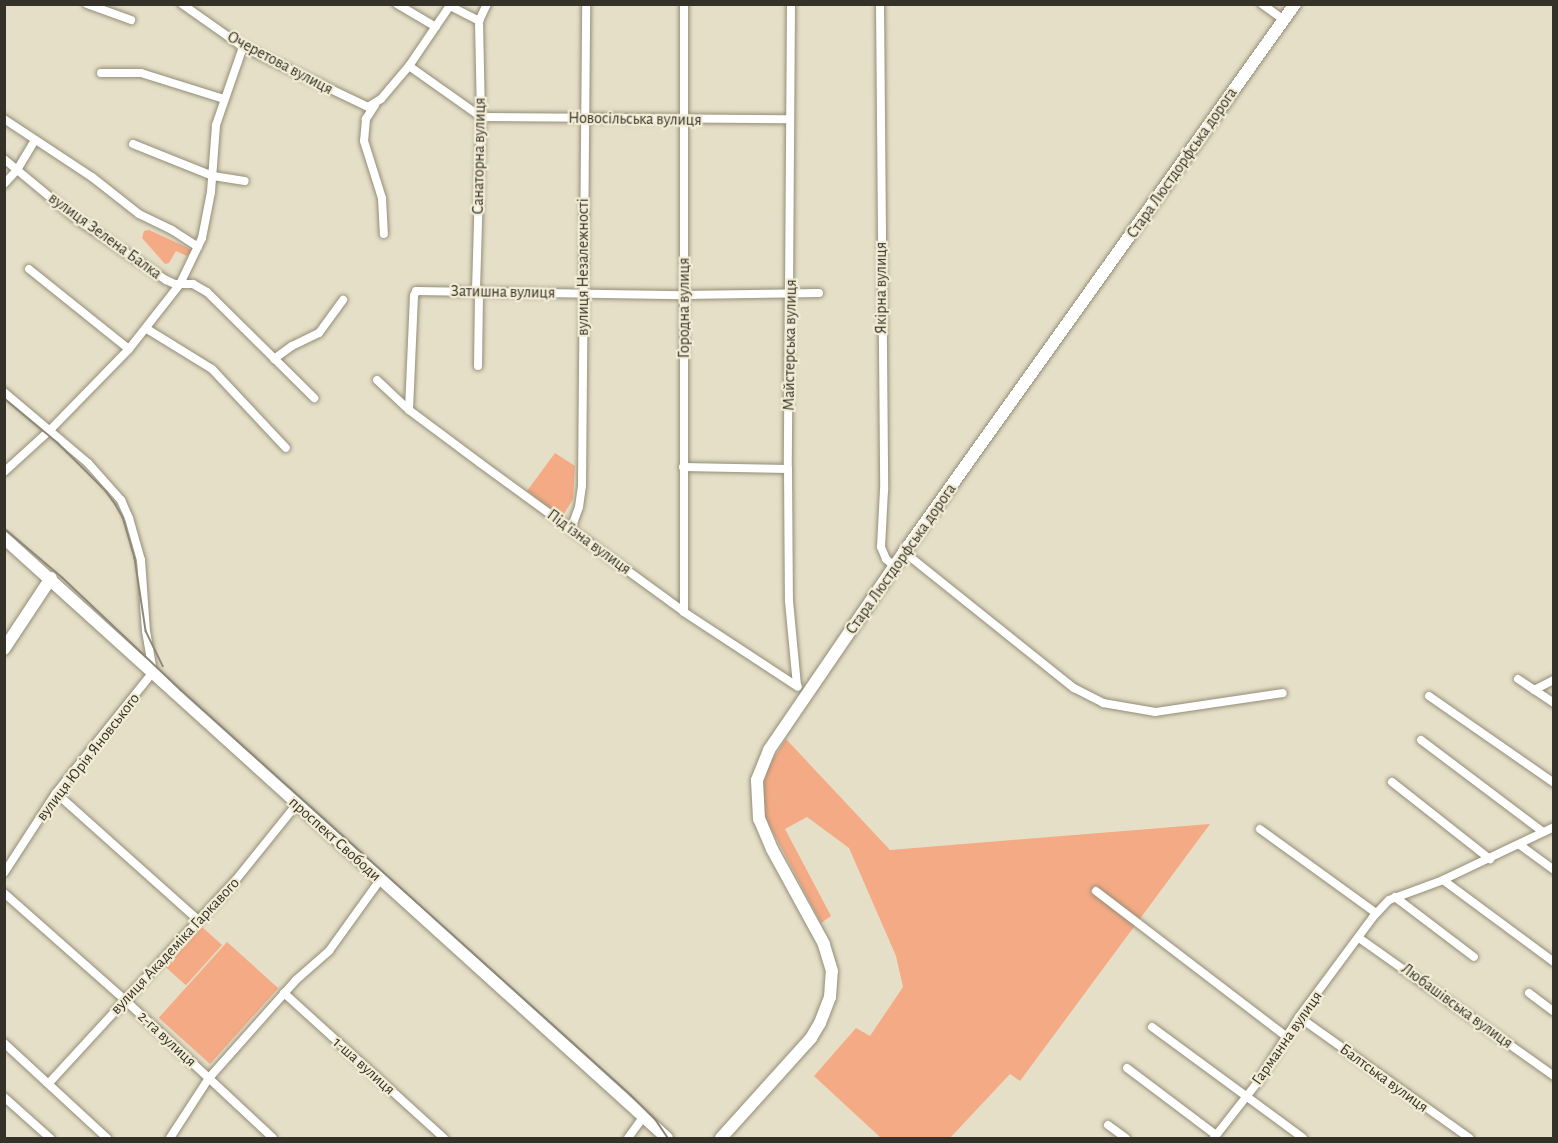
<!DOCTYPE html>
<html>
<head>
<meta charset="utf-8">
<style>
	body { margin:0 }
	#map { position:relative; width:1558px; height:1143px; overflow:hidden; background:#e6dfc8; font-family:"Alegreya Sans",sans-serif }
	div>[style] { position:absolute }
	.green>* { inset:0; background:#f4aa85; transform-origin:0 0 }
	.roads { filter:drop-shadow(0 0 2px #938d77) drop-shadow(0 0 2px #938d77) }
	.street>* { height:8px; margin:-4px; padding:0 4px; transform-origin:4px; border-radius:4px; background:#fff }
	.secondary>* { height:12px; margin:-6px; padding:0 6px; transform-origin:6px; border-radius:6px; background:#fff }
	.tram>* { height:1.5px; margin:-0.75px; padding:0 0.75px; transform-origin:0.75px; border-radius:0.75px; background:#8d8878 }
	span { translate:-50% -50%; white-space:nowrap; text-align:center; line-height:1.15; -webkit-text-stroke:4.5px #f3ecd5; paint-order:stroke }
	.street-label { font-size:16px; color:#343128 }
	.frame { position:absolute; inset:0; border:6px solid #343128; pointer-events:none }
</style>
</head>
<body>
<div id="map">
	<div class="green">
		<i style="clip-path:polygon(149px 230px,186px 247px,191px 250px,190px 253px,187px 256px,176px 251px,169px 263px,165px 264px,142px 238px,144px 231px)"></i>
		<i style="clip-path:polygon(555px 453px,575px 466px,573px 499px,562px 517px,527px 491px)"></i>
		<i style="clip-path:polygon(786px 739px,890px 850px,1210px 824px,1020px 1081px,1010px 1074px,950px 1138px,881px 1138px,814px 1076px,856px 1028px,870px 1036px,903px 987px,896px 956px,849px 848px,807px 817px,785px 829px,831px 916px,821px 923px,763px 813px,761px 792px,769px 765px)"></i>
		<i style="left:202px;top:927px;width:27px;height:54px;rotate:42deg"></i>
		<i style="left:227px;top:942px;width:69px;height:102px;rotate:42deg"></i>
	</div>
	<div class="roads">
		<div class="street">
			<i style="left:87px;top:4px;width:47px;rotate:20deg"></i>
			<i style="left:182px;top:4px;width:75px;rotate:35.2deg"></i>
			<i style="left:243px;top:47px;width:139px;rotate:25.6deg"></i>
			<i style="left:368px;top:107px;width:15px;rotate:-32deg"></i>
			<i style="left:381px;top:99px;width:43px;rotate:-49.7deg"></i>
			<i style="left:409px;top:66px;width:75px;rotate:-55.9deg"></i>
			<i style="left:397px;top:4px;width:45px;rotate:30.5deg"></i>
			<i style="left:791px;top:4px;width:465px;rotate:90.4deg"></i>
			<i style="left:788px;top:469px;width:132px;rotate:89.6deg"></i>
			<i style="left:789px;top:601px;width:85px;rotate:84.6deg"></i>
			<i style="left:880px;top:4px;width:486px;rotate:89.5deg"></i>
			<i style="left:884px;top:490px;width:57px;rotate:93deg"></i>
			<i style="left:881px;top:547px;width:13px;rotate:67deg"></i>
			<i style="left:886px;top:559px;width:11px;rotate:41deg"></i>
			<i style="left:1262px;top:4px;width:27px;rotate:36deg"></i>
			<i style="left:450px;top:6px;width:33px;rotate:27deg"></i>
			<i style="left:409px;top:66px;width:88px;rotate:35.3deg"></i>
			<i style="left:481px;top:117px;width:308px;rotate:0.4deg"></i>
			<i style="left:101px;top:73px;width:40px"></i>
			<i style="left:141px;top:73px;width:87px;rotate:17.4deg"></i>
			<i style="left:375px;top:105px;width:17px;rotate:123deg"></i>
			<i style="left:366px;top:119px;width:22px;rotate:95deg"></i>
			<i style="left:364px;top:141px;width:60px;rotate:72.5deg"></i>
			<i style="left:382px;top:198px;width:36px;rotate:87deg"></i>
			<i style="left:4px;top:119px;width:105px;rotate:33.4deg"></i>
			<i style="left:92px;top:177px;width:60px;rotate:38.2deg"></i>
			<i style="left:139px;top:214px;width:37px;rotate:26deg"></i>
			<i style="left:172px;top:230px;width:31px;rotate:33deg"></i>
			<i style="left:133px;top:144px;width:86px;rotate:21.8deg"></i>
			<i style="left:213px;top:176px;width:32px;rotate:9deg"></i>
			<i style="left:4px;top:159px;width:92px;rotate:39.7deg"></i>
			<i style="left:75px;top:218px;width:110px;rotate:34.3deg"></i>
			<i style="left:166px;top:280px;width:10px;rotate:24deg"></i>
			<i style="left:175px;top:284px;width:18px"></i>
			<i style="left:193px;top:284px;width:16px;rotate:30deg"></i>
			<i style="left:207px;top:292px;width:151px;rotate:44.7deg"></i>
			<i style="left:4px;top:184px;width:19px;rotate:-47deg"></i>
			<i style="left:17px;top:170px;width:35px;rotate:-59deg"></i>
			<i style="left:29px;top:269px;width:128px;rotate:38.7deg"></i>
			<i style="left:476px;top:290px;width:173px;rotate:-88.3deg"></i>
			<i style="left:481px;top:117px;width:96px;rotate:-91.2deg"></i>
			<i style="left:479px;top:21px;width:19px;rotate:-65deg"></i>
			<i style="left:147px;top:329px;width:76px;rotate:31.6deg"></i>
			<i style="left:212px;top:369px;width:108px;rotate:46.9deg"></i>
			<i style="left:274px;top:359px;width:22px;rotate:-36deg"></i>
			<i style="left:292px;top:346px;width:30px;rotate:-26deg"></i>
			<i style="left:319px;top:333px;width:41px;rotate:-54deg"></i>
			<i style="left:478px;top:366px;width:76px;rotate:-89.2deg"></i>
			<i style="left:377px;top:380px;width:44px;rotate:43.2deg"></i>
			<i style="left:409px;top:410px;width:89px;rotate:36.7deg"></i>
			<i style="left:480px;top:463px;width:253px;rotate:36.1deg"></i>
			<i style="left:684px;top:612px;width:136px;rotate:33.3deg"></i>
			<i style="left:4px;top:392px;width:110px;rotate:40.2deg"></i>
			<i style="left:88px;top:463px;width:50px;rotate:48.3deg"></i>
			<i style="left:121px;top:500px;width:20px;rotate:66deg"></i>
			<i style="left:129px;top:518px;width:44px;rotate:74.1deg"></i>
			<i style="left:141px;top:560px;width:71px;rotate:86deg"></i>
			<i style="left:146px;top:631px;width:42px;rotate:80.3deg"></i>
			<i style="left:153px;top:672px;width:155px;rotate:128.7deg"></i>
			<i style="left:56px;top:793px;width:95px;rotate:123deg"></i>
			<i style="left:409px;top:410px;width:114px;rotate:-87.5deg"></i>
			<i style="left:414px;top:296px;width:5px;rotate:-68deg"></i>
			<i style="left:416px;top:291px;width:268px;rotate:0.9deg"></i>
			<i style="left:684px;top:295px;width:135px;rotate:-0.8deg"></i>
			<i style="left:683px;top:467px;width:105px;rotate:1.1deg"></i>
			<i style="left:4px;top:472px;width:62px;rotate:-42.4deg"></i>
			<i style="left:50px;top:430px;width:113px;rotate:-45.7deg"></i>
			<i style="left:129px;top:349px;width:83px;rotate:-51.9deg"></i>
			<i style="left:180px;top:284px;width:51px;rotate:-64.4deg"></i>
			<i style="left:202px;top:238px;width:47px;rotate:-78.9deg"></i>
			<i style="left:211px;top:192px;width:67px;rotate:-85.7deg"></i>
			<i style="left:216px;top:125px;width:83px;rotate:-70.9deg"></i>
			<i style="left:571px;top:529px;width:23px;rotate:-70deg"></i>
			<i style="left:579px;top:507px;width:21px;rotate:-82deg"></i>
			<i style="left:582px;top:486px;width:482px;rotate:-89.5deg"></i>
			<i style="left:904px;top:552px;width:218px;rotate:38.7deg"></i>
			<i style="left:1074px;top:688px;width:33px;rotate:27deg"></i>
			<i style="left:1103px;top:703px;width:53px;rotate:9.8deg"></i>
			<i style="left:1155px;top:712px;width:129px;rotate:-8.4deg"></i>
			<i style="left:684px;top:612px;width:608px;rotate:-90deg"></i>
			<i style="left:1518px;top:679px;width:43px;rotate:33.7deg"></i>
			<i style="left:1534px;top:690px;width:22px;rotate:-27deg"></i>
			<i style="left:1429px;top:696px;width:152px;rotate:34.8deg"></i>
			<i style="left:1421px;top:740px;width:153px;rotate:37deg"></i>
			<i style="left:1392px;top:782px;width:125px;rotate:38.2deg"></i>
			<i style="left:56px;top:793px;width:191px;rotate:41.8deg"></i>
			<i style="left:1260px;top:829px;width:143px;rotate:35.9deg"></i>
			<i style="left:1520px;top:845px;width:42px;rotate:36.3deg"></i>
			<i style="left:1443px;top:880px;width:138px;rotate:36.5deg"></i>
			<i style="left:1096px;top:891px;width:240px;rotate:37.4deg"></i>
			<i style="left:4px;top:893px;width:162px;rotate:41.5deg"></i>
			<i style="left:125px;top:1000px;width:202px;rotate:43deg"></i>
			<i style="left:1395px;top:897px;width:99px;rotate:37.2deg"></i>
			<i style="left:1359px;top:938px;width:239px;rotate:35.3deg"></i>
			<i style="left:284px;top:993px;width:216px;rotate:42.2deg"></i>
			<i style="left:1529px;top:993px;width:31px;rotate:37deg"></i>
			<i style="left:1299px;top:1017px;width:209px;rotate:35.4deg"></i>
			<i style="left:1152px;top:1027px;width:187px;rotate:36.3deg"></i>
			<i style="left:4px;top:1043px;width:140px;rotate:42.7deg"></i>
			<i style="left:1127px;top:1068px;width:111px;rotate:37deg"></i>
			<i style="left:49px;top:1083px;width:275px;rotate:-47.4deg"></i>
			<i style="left:235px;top:881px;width:99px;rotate:-51.2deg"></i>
			<i style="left:4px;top:1097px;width:62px;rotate:41.7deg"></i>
			<i style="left:1108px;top:1125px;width:22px;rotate:36deg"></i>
			<i style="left:170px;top:1138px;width:72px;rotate:-57deg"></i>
			<i style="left:209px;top:1078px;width:131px;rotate:-48.4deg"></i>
			<i style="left:296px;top:980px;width:44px;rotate:-41.3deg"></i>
			<i style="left:329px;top:951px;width:87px;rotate:-54.3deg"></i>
			<i style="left:628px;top:1138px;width:27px;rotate:-54deg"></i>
			<i style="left:1214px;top:1138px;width:70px;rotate:-52deg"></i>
			<i style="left:1257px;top:1083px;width:78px;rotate:-57.5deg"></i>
			<i style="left:1299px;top:1017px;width:124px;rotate:-53.5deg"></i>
			<i style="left:1373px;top:917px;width:23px;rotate:-47deg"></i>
			<i style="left:1389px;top:900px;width:58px;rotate:-20.3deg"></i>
			<i style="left:1443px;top:880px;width:123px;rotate:-25.5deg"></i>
		</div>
		<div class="secondary">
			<i style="left:4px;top:538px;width:894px;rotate:42.14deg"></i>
			<i style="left:4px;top:649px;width:85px;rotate:-56.5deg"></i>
			<i style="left:721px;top:1138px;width:135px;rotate:-48deg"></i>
			<i style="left:811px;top:1038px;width:17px;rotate:-59deg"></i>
			<i style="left:820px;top:1023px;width:28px;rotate:-69deg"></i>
			<i style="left:830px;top:997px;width:26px;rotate:-86deg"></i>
			<i style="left:832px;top:971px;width:28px;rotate:-107deg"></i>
			<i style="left:824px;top:944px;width:108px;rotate:-118.7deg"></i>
			<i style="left:772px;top:849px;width:33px;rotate:-113deg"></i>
			<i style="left:759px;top:819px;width:39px;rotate:-93deg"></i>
			<i style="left:757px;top:780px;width:32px;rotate:-68deg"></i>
			<i style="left:769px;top:750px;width:240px;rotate:-55.7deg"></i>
			<i style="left:904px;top:552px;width:673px;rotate:-54.49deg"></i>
		</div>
	</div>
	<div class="tram">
		<i style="left:4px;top:398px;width:70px;rotate:39.8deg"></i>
		<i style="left:58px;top:443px;width:68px;rotate:45deg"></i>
		<i style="left:106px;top:491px;width:17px;rotate:54deg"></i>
		<i style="left:116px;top:505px;width:14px;rotate:60deg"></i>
		<i style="left:123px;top:517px;width:43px;rotate:73.7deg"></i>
		<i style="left:135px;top:558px;width:74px;rotate:81.4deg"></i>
		<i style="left:146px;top:631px;width:39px;rotate:64deg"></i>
		<i style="left:4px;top:528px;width:77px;rotate:40.3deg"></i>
		<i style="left:63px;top:578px;width:163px;rotate:43.5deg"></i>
		<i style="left:181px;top:690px;width:605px;rotate:41.99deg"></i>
		<i style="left:631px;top:1095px;width:35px;rotate:45deg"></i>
		<i style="left:656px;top:1120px;width:22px;rotate:56deg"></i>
	</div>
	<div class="street-label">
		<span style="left:280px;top:63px;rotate:28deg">Очеретова вулиця</span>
		<span style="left:635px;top:119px;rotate:1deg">Новосільська вулиця</span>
		<span style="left:479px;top:156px;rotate:-89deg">Санаторна вулиця</span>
		<span style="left:1182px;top:163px;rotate:-55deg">Стара Люстдорфська дорога</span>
		<span style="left:105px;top:236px;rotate:36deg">вулиця Зелена Балка</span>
		<span style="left:583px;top:267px;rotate:-90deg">вулиця Незалежності</span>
		<span style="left:881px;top:288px;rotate:-90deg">Якірна вулиця</span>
		<span style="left:503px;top:292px;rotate:1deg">Затишна вулиця</span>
		<span style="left:684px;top:308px;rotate:-90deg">Городна вулиця</span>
		<span style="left:790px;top:345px;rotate:-89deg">Майстерська вулиця</span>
		<span style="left:589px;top:542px;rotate:36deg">Підʼїзна вулиця</span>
		<span style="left:901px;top:559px;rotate:-55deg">Стара Люстдорфська дорога</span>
		<span style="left:88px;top:757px;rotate:-52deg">вулиця Юрія Яновського</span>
		<span style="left:335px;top:839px;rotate:42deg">проспект Свободи</span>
		<span style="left:175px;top:946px;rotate:-47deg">вулиця Академіка Гаркавого</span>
		<span style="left:1457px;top:1006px;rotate:36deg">Любашівська вулиця</span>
		<span style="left:1287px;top:1038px;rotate:-55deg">Гарманна вулиця</span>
		<span style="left:167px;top:1039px;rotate:43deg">2-га вулиця</span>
		<span style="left:364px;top:1066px;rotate:42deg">1-ша вулиця</span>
		<span style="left:1384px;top:1078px;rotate:36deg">Балтська вулиця</span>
	</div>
	<div class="frame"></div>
</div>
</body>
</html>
